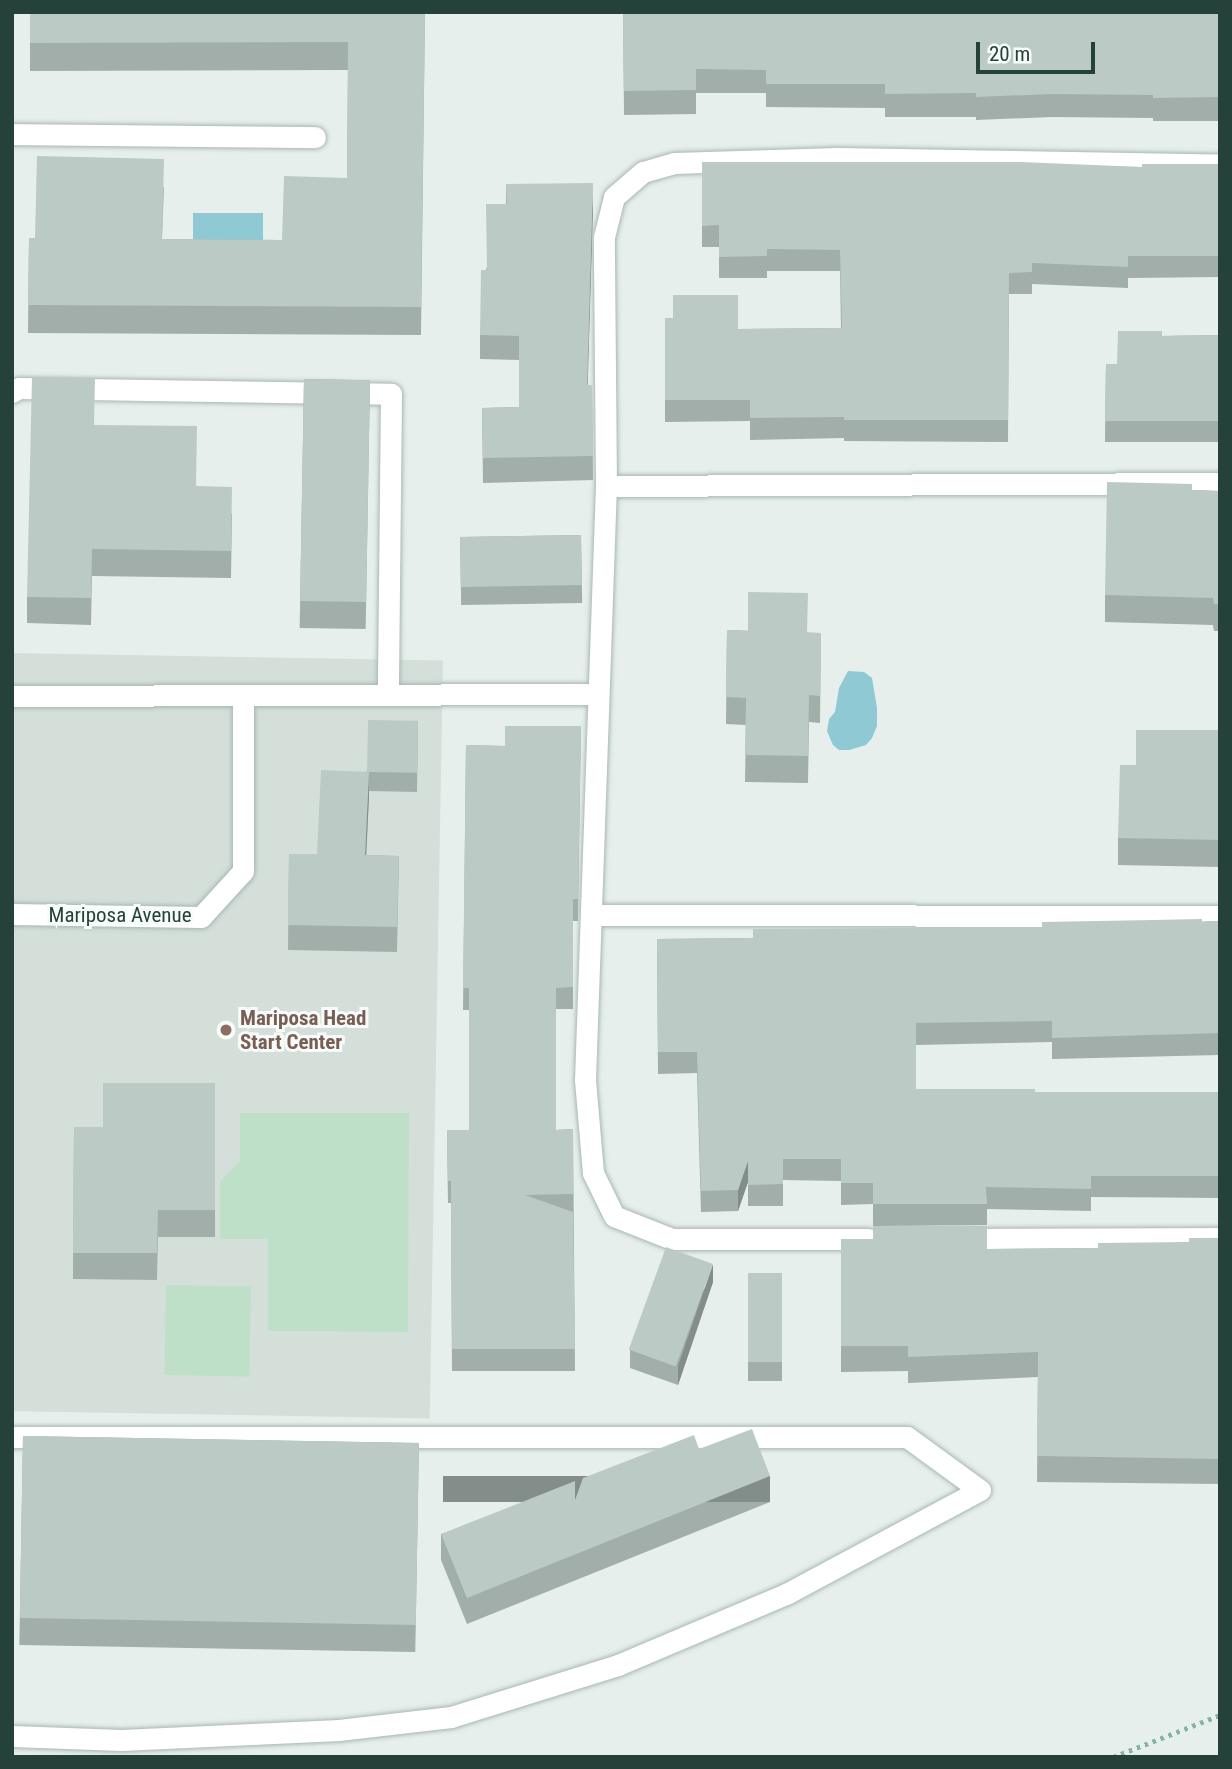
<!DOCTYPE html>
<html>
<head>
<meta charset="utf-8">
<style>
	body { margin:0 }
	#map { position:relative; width:1232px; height:1769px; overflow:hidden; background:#e6efeb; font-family:"Roboto Condensed",sans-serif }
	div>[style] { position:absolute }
	.built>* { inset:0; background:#d4dfda; transform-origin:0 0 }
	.green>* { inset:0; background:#bfe0c8; transform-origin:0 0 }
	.water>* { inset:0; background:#8ec9d4; transform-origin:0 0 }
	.path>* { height:4.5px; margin-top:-2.25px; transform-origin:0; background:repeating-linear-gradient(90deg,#86b3a5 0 3.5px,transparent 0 8.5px) }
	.roads { filter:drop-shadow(0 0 2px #a8b8b2) drop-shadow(0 0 2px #a8b8b2) }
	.service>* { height:21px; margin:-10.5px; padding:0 10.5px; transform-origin:10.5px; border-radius:10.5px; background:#fff }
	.minor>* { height:21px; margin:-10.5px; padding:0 10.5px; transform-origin:10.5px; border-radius:10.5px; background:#fff }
	.wall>* { inset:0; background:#a1aea9; transform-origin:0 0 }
	.shaded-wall>* { inset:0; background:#838d89; transform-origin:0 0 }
	.building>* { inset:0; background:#bbcac4; transform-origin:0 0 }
	.dots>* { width:19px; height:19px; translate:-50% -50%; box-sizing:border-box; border:4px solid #f7fbf9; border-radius:50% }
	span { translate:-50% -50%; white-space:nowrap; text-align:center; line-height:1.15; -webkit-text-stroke:6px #f7fbf9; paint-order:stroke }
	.street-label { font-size:21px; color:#24423a }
	.education-label { font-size:21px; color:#785e54; font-weight:700 }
	.left { translate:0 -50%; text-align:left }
	.frame { position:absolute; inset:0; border:14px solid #24423a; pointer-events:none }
	.scale { position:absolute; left:976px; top:42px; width:119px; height:32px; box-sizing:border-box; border:4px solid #24423a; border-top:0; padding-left:9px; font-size:21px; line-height:24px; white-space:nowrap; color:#24423a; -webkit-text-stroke:5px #f7fbf9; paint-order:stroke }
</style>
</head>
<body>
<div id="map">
	<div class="built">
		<i style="left:12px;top:653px;width:431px;height:758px;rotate:1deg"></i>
	</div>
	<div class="green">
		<i style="clip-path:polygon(240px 1113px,409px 1113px,408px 1332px,268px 1331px,268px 1239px,220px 1239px,220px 1181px,240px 1161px)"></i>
		<i style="left:166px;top:1285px;width:85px;height:90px;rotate:1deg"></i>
	</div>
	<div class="water">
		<i style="left:193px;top:213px;width:70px;height:35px"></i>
		<i style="clip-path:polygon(848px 671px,864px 672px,872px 678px,877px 708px,877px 726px,872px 738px,866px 745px,849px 750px,839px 750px,833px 745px,827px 731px,829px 719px,835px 712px,839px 688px)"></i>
	</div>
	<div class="path">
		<i style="left:1113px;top:1757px;width:115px;rotate:-21.4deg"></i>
	</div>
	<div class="roads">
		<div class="service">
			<i style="left:12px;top:134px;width:303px;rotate:0.6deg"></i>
			<i style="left:12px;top:392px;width:8px;rotate:-30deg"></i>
			<i style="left:19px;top:388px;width:372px;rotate:0.9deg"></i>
			<i style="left:391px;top:394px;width:301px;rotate:90.6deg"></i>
			<i style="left:606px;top:486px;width:614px;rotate:-0.28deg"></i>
			<i style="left:592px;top:915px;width:628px;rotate:0.09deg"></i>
			<i style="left:868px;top:1239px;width:196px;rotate:180deg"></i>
			<i style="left:672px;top:1239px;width:62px;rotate:-158.4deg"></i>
			<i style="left:614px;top:1216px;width:48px;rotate:-116deg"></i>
			<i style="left:593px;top:1173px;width:93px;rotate:-94.9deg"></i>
			<i style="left:585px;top:1080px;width:594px;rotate:-87.98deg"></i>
			<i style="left:606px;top:486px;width:249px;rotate:-90.5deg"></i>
			<i style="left:604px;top:237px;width:41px;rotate:-76deg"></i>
			<i style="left:614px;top:197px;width:38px;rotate:-41deg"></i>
			<i style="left:643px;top:172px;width:32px;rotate:-16deg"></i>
			<i style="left:674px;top:163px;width:163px;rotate:-1.8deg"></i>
			<i style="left:837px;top:158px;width:383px;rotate:1deg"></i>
			<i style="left:959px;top:1239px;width:261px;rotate:-0.2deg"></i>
			<i style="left:12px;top:1437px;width:895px"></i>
			<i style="left:907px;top:1437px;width:90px;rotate:36deg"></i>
			<i style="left:980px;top:1490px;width:220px;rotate:151.8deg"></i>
			<i style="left:786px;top:1594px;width:182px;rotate:157.1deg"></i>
			<i style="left:618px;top:1665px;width:175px;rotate:162.7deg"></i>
			<i style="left:451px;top:1717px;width:113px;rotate:173.4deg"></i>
			<i style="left:339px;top:1730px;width:218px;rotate:177.4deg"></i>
			<i style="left:121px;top:1740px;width:109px;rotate:-177.9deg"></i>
		</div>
		<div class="minor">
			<i style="left:12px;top:696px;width:585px;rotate:-0.2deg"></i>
			<i style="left:12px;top:914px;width:189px;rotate:0.9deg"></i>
			<i style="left:201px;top:917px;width:62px;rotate:-47.6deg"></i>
			<i style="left:243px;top:871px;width:176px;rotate:-90deg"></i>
		</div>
	</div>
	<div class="wall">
		<i style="clip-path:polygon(30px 12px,425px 12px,421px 335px,28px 333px,29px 238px,35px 238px,164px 187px,162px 239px,282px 240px,347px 178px,348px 70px,30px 71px)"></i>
		<i style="clip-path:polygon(623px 12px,1220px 12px,1220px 121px,1153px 121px,1153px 118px,1052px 117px,976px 120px,976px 117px,885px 117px,885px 108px,766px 107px,766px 93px,696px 93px,696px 114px,624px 115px)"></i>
		<i style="clip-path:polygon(702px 162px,1142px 167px,1220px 164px,1220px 277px,1128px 278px,1128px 288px,1032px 284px,1032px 294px,1009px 294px,1008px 442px,844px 441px,844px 438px,750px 440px,750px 421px,665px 422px,665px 318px,738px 329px,841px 328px,840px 271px,767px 271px,767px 278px,719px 278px,719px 247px,702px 247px)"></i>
		<i style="clip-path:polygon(506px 184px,593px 207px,587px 385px,592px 385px,593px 480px,483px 483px,482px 408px,519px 407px,519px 360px,480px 359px,480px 335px,486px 270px,506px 204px)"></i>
		<i style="clip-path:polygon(1220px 335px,1220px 442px,1105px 442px,1106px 364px,1117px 364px,1162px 336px)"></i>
		<i style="left:304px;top:379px;width:66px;height:249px;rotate:1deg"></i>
		<i style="clip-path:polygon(95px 425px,197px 486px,232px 514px,231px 578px,92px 576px,91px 625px,27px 623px,27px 597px)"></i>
		<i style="clip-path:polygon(1192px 490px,1220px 491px,1220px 631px,1214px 631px,1213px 625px,1105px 622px,1105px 595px)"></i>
		<i style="left:581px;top:535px;width:68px;height:121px;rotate:89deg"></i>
		<i style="clip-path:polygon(727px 630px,821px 633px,820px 723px,809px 722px,808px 783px,745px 782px,746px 725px,726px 724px)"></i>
		<i style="clip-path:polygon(418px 721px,417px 792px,369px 791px,366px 855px,399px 856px,397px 952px,288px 950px,289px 854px,317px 854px,366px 772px)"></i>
		<i style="clip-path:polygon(581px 726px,578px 921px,573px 921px,573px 1009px,556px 1009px,556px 1130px,573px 1129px,575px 1371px,452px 1371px,451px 1203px,448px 1203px,447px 1130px,469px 1130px,469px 1010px,463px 1010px,466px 745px,505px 746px)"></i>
		<i style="clip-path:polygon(1220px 730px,1220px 867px,1118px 865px,1118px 838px,1136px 765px)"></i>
		<i style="clip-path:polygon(1220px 921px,1220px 1055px,1052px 1059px,1052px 1042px,916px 1045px,916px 1089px,1035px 1092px,1220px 1092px,1220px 1198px,1091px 1197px,1091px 1211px,987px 1209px,987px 1225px,873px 1226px,873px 1204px,841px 1205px,841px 1181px,783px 1180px,783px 1206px,748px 1206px,748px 1182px,738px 1211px,701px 1212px,697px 1073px,658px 1074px,657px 939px,753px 938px,1042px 927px)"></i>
		<i style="clip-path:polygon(215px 1083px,215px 1237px,158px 1237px,157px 1280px,73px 1279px,74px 1127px,103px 1127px)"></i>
		<i style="clip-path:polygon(1220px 1238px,1220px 1484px,1037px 1482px,1038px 1377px,908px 1383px,908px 1371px,841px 1372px,841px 1239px,987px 1249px,1098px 1248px,1189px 1242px)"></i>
		<i style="left:748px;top:1273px;width:34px;height:108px"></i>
		<i style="clip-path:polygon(713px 1282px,678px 1385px,630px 1368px,630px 1350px)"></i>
		<i style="left:23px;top:1436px;width:396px;height:209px;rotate:1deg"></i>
		<i style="clip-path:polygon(699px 1449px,770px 1502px,467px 1624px,441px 1560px,441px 1534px,575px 1500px)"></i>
	</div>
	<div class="shaded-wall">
		<i style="clip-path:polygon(593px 183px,593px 207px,587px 409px,587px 385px)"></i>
		<i style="clip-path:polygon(369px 772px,369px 797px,365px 880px,365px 855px)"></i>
		<i style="clip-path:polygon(748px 1161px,748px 1182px,738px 1211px,738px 1190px)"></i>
		<i style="clip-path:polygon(713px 1264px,713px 1282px,678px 1385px,678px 1366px)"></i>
		<i style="left:770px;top:1476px;width:26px;height:327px;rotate:90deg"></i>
	</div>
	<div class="building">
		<i style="clip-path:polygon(30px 12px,425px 12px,421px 307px,28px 305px,29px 238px,35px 238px,37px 156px,164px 159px,162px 239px,282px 240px,284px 176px,347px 178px,348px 42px,30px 43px)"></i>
		<i style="clip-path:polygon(623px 12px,1220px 12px,1220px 97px,1153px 98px,1153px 95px,1052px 94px,976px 97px,976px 93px,885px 94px,885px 84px,766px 84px,766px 70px,696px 69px,696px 90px,624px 91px)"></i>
		<i style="clip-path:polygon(702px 162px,1020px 162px,1142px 167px,1142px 164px,1220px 164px,1220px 256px,1128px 256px,1128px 267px,1032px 263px,1032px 272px,1009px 273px,1008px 420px,844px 420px,844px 417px,750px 418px,750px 400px,665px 400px,665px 318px,673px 318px,673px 295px,738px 295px,738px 329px,842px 328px,840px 250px,767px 249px,767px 256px,719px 257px,719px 225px,702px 226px)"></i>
		<i style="clip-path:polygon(593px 183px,587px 385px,592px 385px,593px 456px,483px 458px,482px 408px,519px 407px,519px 336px,480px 335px,481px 270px,487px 270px,486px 204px,507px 204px,506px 184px)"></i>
		<i style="clip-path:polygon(1118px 331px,1162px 331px,1162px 336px,1220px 335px,1220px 421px,1105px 421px,1106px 364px,1117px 364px)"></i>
		<i style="clip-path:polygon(32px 377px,95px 378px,94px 425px,197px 426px,196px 486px,232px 487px,231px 551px,92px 549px,91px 598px,27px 597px)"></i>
		<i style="left:304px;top:379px;width:66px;height:222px;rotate:1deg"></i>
		<i style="clip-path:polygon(1107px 482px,1192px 484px,1192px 490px,1220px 491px,1220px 604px,1214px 604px,1213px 598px,1105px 595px)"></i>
		<i style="left:581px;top:535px;width:50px;height:121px;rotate:89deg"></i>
		<i style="clip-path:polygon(748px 592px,808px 593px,807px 633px,821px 633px,820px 696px,809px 695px,808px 756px,745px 755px,746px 698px,726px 697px,727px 630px,748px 631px)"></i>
		<i style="left:368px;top:720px;width:50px;height:52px;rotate:1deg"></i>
		<i style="clip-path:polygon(505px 726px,581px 726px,578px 899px,573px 899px,573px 987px,556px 988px,556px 1130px,573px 1129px,573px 1194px,525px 1195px,573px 1212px,575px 1349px,452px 1349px,451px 1181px,448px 1181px,447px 1130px,469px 1130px,469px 988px,463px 988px,466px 745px,505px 746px)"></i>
		<i style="clip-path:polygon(1136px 730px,1220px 730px,1220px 840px,1118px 838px,1120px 765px,1136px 765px)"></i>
		<i style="clip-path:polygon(321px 770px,369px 772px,365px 855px,399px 856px,397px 927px,288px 925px,289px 854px,317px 854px)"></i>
		<i style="clip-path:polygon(1202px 919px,1202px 922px,1220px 921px,1220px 1033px,1052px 1038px,1052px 1021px,916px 1023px,916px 1089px,1035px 1089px,1035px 1092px,1220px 1092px,1220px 1176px,1091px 1176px,1091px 1189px,986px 1187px,987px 1204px,873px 1204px,873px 1183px,841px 1183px,841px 1159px,783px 1159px,783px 1184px,748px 1185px,748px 1161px,738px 1190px,701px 1191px,697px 1052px,658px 1052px,657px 939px,753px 938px,753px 929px,1042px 927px,1042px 922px)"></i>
		<i style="clip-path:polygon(103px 1083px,215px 1083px,215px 1210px,158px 1210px,157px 1253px,73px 1253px,74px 1127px,103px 1127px)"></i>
		<i style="clip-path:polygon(873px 1226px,987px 1226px,987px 1249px,1098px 1248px,1098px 1243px,1189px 1242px,1189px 1238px,1220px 1238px,1220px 1459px,1037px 1456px,1038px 1352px,908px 1357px,908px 1346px,841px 1346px,841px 1239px,873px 1239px)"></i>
		<i style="left:666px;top:1247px;width:50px;height:109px;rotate:20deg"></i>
		<i style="left:748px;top:1273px;width:34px;height:89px"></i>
		<i style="clip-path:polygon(752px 1429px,770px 1476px,467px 1598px,441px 1534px,575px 1481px,575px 1500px,583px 1478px,694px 1435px,699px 1449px)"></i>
		<i style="left:23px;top:1436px;width:396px;height:182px;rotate:1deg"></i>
	</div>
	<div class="dots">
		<i style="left:226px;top:1030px;background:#8d6e63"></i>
	</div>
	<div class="street-label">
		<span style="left:120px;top:915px">Mariposa Avenue</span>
	</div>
	<div class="education-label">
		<span class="left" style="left:240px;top:1030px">Mariposa Head<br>Start Center</span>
	</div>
	<div class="frame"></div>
	<div class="scale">20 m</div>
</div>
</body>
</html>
